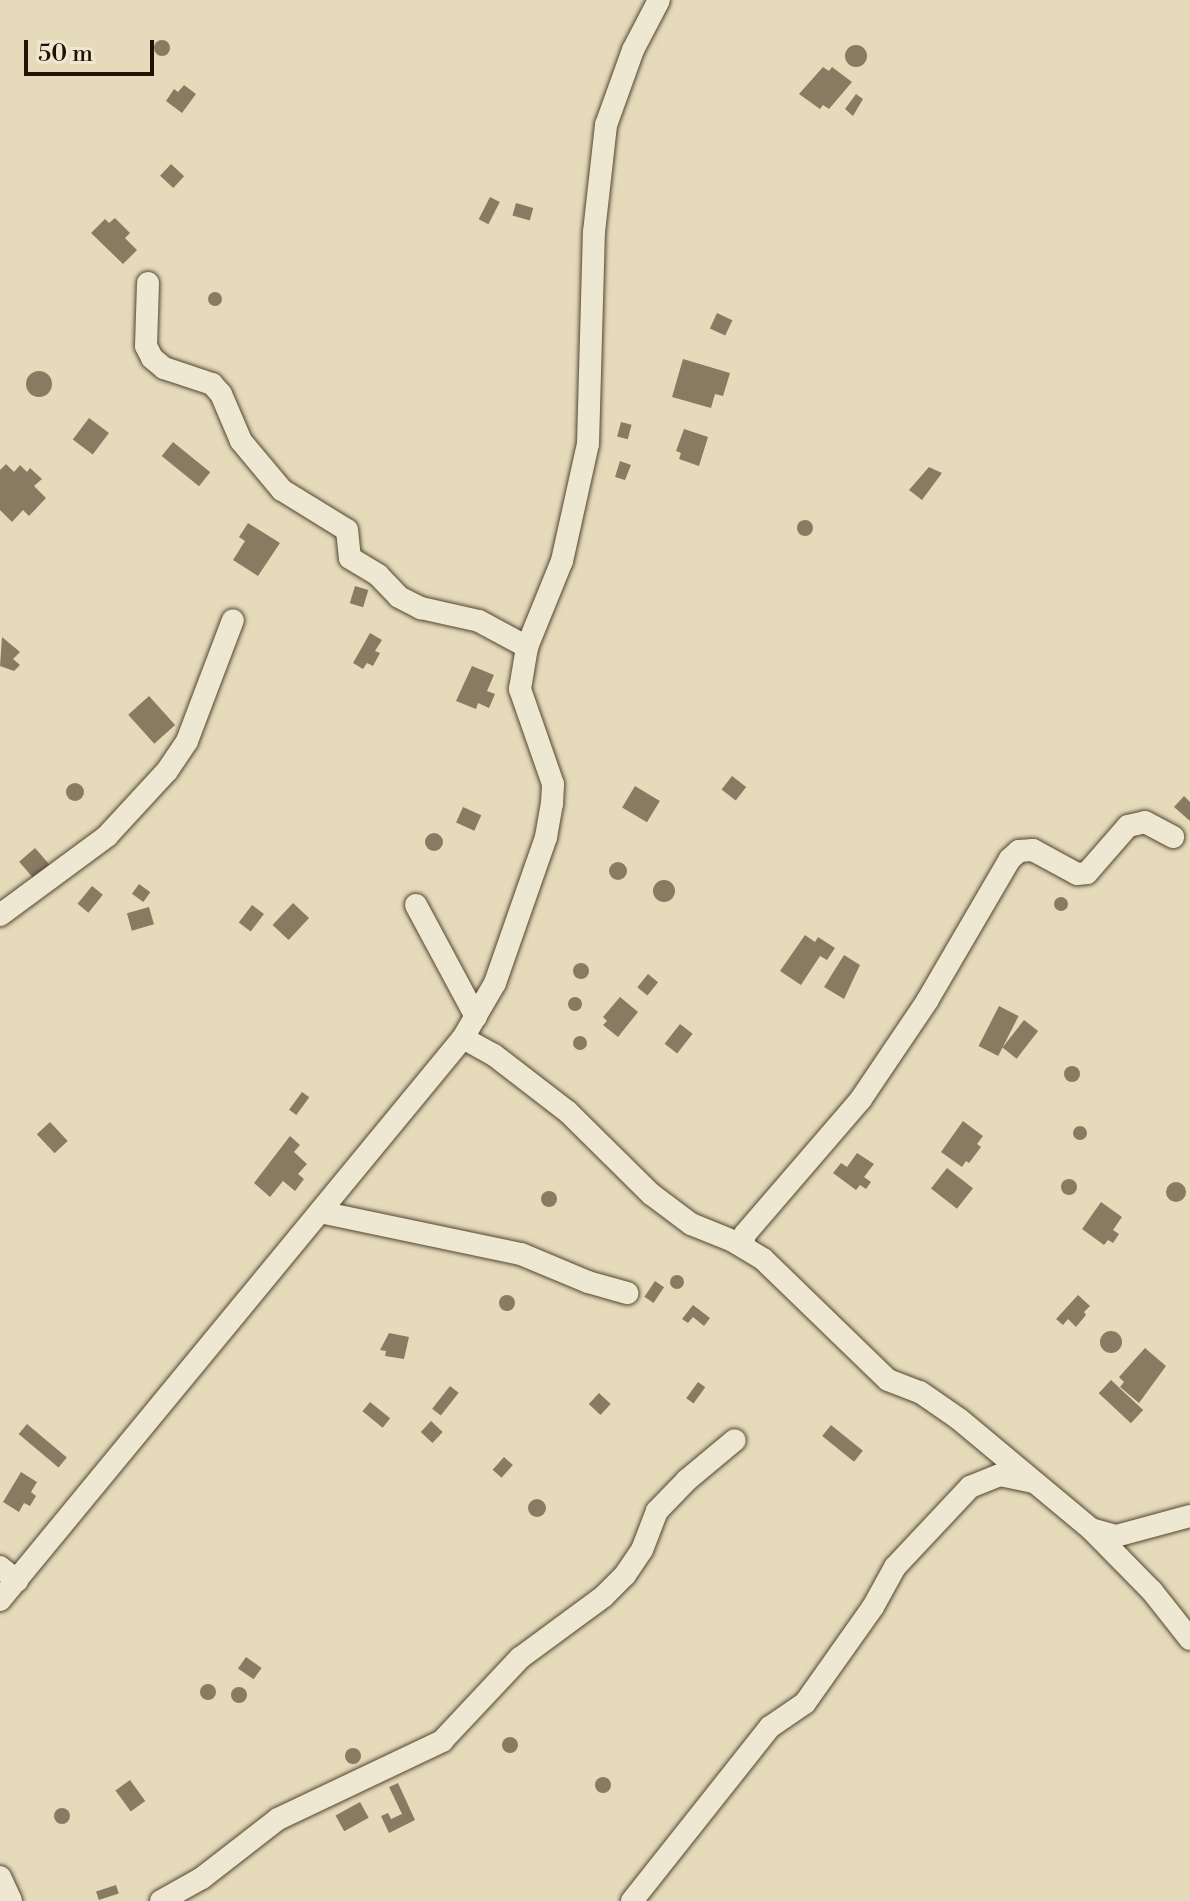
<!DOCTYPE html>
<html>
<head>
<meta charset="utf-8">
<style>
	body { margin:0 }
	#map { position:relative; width:1190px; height:1901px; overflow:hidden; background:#e5dbba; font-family:"Libre Bodoni",serif }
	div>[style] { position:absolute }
	.building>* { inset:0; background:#887b62; transform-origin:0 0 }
	.round { border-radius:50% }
	.roads { filter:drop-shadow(0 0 2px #544431) drop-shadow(0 0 2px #544431) }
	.minor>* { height:22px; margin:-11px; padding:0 11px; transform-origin:11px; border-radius:11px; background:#eee8d2 }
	span { translate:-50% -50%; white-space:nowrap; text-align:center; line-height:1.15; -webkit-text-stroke:7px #eee8d2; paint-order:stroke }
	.scale { position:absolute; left:24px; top:40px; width:130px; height:36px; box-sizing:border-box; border:4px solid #231203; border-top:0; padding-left:10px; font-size:24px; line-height:28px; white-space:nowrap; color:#231203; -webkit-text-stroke:6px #eee8d2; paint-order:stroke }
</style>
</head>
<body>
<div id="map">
	<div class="building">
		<i class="round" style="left:154px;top:40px;width:16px;height:16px"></i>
		<i class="round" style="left:845px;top:45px;width:22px;height:22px"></i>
		<i style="clip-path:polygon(823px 67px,829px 71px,832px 67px,852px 82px,829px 109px,823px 105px,820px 109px,799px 94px)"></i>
		<i style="clip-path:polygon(184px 85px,196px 94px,182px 113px,166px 101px,174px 89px,178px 92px)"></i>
		<i style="clip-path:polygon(856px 94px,863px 99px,853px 116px,845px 109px)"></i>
		<i style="left:171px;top:164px;width:18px;height:16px;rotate:43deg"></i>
		<i style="left:490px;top:197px;width:11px;height:25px;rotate:27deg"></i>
		<i style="left:516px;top:203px;width:18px;height:13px;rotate:16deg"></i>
		<i style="clip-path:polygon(115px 218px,130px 233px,125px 238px,137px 250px,123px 264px,91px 233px,105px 219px,109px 223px)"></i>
		<i class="round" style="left:208px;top:292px;width:14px;height:14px"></i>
		<i style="left:717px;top:313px;width:17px;height:17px;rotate:25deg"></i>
		<i style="clip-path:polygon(683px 359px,730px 373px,723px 396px,715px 394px,711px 408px,672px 397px)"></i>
		<i class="round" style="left:26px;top:371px;width:26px;height:26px"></i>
		<i style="left:89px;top:418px;width:25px;height:27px;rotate:37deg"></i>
		<i style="left:621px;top:422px;width:11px;height:15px;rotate:15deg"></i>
		<i style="clip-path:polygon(684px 429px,708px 437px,699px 466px,679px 459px,681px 453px,676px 451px)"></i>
		<i style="left:173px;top:442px;width:48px;height:18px;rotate:39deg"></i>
		<i style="clip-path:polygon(620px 461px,631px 465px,625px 480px,615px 477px)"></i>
		<i style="clip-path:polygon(6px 464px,14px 472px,20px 465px,27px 472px,30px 468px,42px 479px,34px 486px,46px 498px,29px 516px,23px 510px,12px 522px,0 510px,0 470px)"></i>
		<i style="clip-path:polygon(929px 467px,942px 473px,922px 500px,909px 490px)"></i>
		<i class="round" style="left:797px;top:520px;width:16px;height:16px"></i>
		<i style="clip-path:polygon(248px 523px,280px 543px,258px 576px,233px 560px,245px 541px,239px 537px)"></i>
		<i style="left:355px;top:586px;width:14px;height:18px;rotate:17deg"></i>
		<i style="clip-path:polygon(370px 633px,382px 640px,375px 651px,380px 653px,373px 666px,367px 663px,363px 669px,353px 663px)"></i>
		<i style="clip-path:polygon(2px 637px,20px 652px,13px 659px,20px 665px,14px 671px,0 666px)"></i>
		<i style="clip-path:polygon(472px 666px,494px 675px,487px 691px,495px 694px,489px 708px,478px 703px,476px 709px,456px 701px)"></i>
		<i style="left:149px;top:696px;width:39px;height:28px;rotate:48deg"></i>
		<i style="left:732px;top:776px;width:18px;height:17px;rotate:38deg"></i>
		<i class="round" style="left:66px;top:783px;width:18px;height:18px"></i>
		<i style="left:635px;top:786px;width:29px;height:25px;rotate:31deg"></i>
		<i style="clip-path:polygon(1184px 796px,1190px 802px,1190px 821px,1174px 807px)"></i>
		<i style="left:463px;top:807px;width:20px;height:17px;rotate:24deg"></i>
		<i class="round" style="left:425px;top:833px;width:18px;height:18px"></i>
		<i style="left:35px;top:848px;width:23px;height:21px;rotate:49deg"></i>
		<i class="round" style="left:609px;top:862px;width:18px;height:18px"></i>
		<i class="round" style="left:653px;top:880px;width:22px;height:22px"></i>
		<i style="left:139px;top:884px;width:14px;height:12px;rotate:36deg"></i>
		<i style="left:92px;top:886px;width:14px;height:23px;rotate:39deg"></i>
		<i class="round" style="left:1054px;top:897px;width:14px;height:14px"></i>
		<i style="left:293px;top:903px;width:22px;height:30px;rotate:43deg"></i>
		<i style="left:252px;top:905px;width:15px;height:22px;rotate:37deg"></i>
		<i style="left:149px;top:907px;width:18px;height:23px;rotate:74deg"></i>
		<i style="clip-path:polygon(805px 935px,815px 942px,818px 937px,835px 948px,827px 960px,820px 956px,801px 985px,780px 971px)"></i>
		<i style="clip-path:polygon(844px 955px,860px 965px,844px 999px,824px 987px)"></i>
		<i class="round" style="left:573px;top:963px;width:16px;height:16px"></i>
		<i style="left:648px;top:974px;width:13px;height:17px;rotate:39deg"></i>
		<i class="round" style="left:568px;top:997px;width:14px;height:14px"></i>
		<i style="clip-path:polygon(620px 997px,638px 1012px,618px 1037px,603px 1025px,607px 1021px,603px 1017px)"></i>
		<i style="left:999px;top:1006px;width:22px;height:45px;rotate:27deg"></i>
		<i style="left:1024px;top:1020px;width:18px;height:35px;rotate:38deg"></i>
		<i style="left:680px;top:1024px;width:16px;height:25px;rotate:38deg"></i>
		<i class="round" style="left:573px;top:1036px;width:14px;height:14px"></i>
		<i class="round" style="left:1064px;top:1066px;width:16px;height:16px"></i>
		<i style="left:302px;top:1092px;width:9px;height:22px;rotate:36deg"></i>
		<i style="clip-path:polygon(963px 1121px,983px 1136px,977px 1144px,981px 1147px,969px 1163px,966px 1161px,962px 1167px,941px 1152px)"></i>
		<i style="left:50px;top:1122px;width:26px;height:18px;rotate:47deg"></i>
		<i class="round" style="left:1073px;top:1126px;width:14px;height:14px"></i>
		<i style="clip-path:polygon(290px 1136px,300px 1145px,294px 1152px,307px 1164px,298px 1174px,304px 1179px,295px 1191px,283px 1181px,270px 1197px,254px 1183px)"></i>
		<i style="clip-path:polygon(857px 1153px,874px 1164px,864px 1177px,871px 1182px,866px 1189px,860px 1185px,856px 1190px,833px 1173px,841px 1163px,847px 1167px)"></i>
		<i style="left:947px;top:1168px;width:33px;height:26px;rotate:38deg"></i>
		<i class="round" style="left:1061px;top:1179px;width:16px;height:16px"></i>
		<i class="round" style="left:1166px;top:1182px;width:20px;height:20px"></i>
		<i class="round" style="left:541px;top:1191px;width:16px;height:16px"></i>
		<i style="clip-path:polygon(1101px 1202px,1122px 1217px,1113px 1230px,1119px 1234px,1113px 1243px,1108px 1240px,1104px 1245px,1082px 1229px)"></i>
		<i class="round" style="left:670px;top:1275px;width:14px;height:14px"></i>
		<i style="left:655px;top:1281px;width:11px;height:19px;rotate:34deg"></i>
		<i class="round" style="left:499px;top:1295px;width:16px;height:16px"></i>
		<i style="clip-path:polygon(1078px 1295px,1090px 1306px,1084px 1312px,1086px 1315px,1076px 1327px,1068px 1319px,1063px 1325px,1056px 1319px)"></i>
		<i style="clip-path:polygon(693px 1305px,710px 1318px,704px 1326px,693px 1317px,688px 1323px,682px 1319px)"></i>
		<i class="round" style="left:1100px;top:1331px;width:22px;height:22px"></i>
		<i style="clip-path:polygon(389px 1333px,409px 1337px,404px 1359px,385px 1356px,386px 1351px,380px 1350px)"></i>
		<i style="clip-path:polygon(1145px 1348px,1166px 1366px,1139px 1403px,1120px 1387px,1124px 1382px,1119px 1377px)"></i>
		<i style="left:1111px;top:1380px;width:44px;height:18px;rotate:43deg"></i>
		<i style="left:698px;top:1382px;width:9px;height:20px;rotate:36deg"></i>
		<i style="left:450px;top:1386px;width:11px;height:29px;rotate:38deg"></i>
		<i style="left:599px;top:1393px;width:16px;height:15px;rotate:43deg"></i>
		<i style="left:370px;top:1402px;width:26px;height:12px;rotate:39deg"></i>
		<i style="left:431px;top:1421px;width:16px;height:15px;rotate:43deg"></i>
		<i style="left:27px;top:1424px;width:52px;height:13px;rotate:40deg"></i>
		<i style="left:831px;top:1425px;width:41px;height:14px;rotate:39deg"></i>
		<i style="left:504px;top:1457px;width:12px;height:17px;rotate:42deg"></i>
		<i style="clip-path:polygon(21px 1472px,37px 1482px,31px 1492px,36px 1496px,30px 1506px,24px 1503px,19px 1512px,3px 1502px)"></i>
		<i class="round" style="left:528px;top:1499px;width:18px;height:18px"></i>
		<i style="left:246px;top:1657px;width:19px;height:14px;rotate:35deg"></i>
		<i class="round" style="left:200px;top:1684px;width:16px;height:16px"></i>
		<i class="round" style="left:231px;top:1687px;width:16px;height:16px"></i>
		<i class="round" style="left:502px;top:1737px;width:16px;height:16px"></i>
		<i class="round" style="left:345px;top:1748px;width:16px;height:16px"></i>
		<i class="round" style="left:595px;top:1777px;width:16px;height:16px"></i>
		<i style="left:130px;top:1780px;width:26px;height:18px;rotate:54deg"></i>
		<i style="clip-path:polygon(398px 1783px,415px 1820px,389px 1833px,381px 1816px,388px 1813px,391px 1819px,402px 1814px,389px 1787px)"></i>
		<i style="left:360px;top:1802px;width:18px;height:28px;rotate:61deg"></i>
		<i class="round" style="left:54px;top:1808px;width:16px;height:16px"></i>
		<i style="left:116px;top:1885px;width:9px;height:21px;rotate:72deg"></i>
	</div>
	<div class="roads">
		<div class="minor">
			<i style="left:148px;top:283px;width:63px;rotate:91.8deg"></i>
			<i style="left:146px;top:346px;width:13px;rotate:63deg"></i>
			<i style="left:152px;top:358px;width:16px;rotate:40deg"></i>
			<i style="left:164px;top:368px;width:51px;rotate:18.4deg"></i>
			<i style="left:212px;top:384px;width:13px;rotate:48deg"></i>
			<i style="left:221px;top:394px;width:51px;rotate:66.9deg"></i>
			<i style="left:241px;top:441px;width:64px;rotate:50.1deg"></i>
			<i style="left:282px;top:490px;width:76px;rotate:31.6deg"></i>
			<i style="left:347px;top:530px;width:28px;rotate:84deg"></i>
			<i style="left:350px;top:558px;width:33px;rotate:31deg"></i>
			<i style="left:378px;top:575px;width:30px;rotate:46deg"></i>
			<i style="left:399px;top:597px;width:25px;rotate:27deg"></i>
			<i style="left:421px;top:608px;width:59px;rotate:12.6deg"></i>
			<i style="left:479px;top:621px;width:55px;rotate:28.4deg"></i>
			<i style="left:416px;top:905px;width:127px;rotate:61.8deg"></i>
			<i style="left:0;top:915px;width:133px;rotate:-36.4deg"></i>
			<i style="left:107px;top:836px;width:88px;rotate:-47.3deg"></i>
			<i style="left:167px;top:771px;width:36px;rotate:-56deg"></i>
			<i style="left:187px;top:741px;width:129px;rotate:-69.2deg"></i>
			<i style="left:463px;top:1038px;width:35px;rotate:29deg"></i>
			<i style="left:494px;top:1055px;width:93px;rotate:37.6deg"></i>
			<i style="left:568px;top:1112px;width:117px;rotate:44.7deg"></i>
			<i style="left:651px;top:1194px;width:50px;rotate:36.9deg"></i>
			<i style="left:691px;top:1224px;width:45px;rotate:22deg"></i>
			<i style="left:733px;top:1241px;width:35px;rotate:31deg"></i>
			<i style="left:763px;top:1259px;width:174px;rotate:44.1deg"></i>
			<i style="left:888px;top:1380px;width:34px;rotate:21deg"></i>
			<i style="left:920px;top:1392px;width:47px;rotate:34.7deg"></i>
			<i style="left:959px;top:1419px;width:172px;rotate:39.8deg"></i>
			<i style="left:1091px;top:1529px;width:26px;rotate:16deg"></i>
			<i style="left:1116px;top:1536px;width:77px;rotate:-15.1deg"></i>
			<i style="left:320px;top:1212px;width:205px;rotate:11.8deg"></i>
			<i style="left:521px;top:1254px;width:73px;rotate:22.7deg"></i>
			<i style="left:588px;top:1282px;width:41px;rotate:15.8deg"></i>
			<i style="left:743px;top:1246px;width:12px;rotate:-81deg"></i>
			<i style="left:745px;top:1234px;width:178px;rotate:-49.3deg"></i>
			<i style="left:861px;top:1099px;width:118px;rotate:-56deg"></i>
			<i style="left:927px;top:1001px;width:164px;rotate:-59.7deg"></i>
			<i style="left:1010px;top:859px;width:12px;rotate:-42deg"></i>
			<i style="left:1019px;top:851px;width:14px;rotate:-4deg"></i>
			<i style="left:1033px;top:850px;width:50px;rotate:28.6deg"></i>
			<i style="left:1077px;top:874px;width:10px;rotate:-6deg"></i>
			<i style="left:1087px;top:873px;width:62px;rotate:-48.9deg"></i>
			<i style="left:1128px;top:826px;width:17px;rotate:-13deg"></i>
			<i style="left:1145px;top:822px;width:32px;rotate:28deg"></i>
			<i style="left:1092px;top:1530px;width:86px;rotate:45.5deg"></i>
			<i style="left:1152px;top:1591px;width:61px;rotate:51.6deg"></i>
			<i style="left:0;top:1567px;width:22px;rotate:39deg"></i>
			<i style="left:0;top:1600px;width:728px;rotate:-50.52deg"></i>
			<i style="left:463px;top:1038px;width:64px;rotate:-59.8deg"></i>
			<i style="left:495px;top:983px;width:155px;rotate:-70.7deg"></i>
			<i style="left:546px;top:837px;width:34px;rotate:-80deg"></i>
			<i style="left:552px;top:804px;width:20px;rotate:-87deg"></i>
			<i style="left:553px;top:784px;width:101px;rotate:-109.2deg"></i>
			<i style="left:520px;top:689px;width:43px;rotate:-80.5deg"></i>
			<i style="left:527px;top:647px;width:93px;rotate:-67.9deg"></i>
			<i style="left:562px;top:561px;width:120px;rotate:-77.5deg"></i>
			<i style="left:588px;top:444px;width:212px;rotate:-88.4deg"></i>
			<i style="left:594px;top:232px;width:108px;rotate:-83.6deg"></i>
			<i style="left:606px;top:125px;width:80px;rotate:-70.2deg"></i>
			<i style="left:633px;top:50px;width:56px;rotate:-62.5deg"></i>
			<i style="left:0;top:1877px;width:26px;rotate:65deg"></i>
			<i style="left:161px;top:1901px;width:47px;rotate:-29.3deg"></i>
			<i style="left:202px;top:1878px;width:96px;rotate:-37.8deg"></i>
			<i style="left:278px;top:1819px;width:182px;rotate:-25.4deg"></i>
			<i style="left:442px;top:1741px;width:114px;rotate:-46.8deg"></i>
			<i style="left:520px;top:1658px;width:104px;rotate:-36.4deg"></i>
			<i style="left:604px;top:1596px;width:30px;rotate:-45deg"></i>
			<i style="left:625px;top:1575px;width:30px;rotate:-56deg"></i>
			<i style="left:642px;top:1550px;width:42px;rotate:-69deg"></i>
			<i style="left:657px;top:1511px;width:43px;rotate:-45.9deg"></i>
			<i style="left:687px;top:1480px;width:62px;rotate:-39.8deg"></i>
			<i style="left:632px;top:1901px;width:222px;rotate:-51.6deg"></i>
			<i style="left:770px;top:1727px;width:42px;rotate:-34.4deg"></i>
			<i style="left:805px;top:1703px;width:118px;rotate:-54.7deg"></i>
			<i style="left:873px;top:1607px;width:46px;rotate:-61.2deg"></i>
			<i style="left:895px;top:1567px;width:110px;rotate:-46.8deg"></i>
			<i style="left:970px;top:1487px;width:32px;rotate:-22deg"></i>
			<i style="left:1000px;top:1475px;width:33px;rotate:12deg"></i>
		</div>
	</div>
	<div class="scale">50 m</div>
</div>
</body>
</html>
